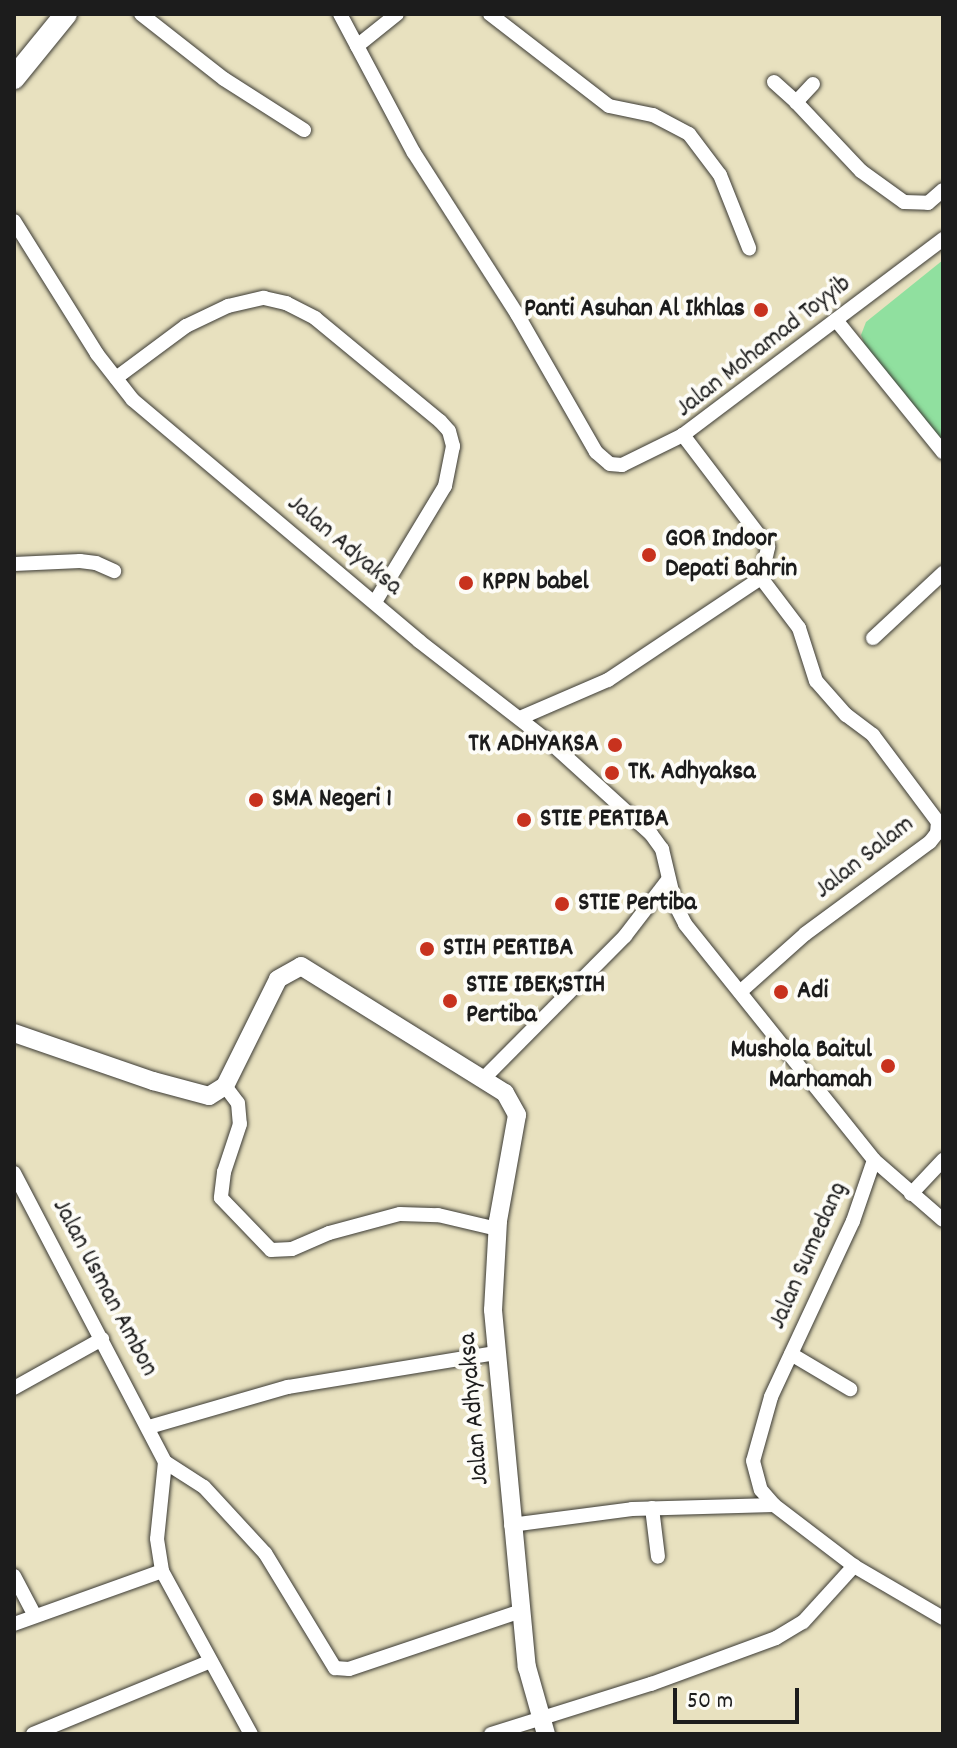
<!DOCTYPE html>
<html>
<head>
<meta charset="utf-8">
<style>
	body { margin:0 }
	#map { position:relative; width:957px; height:1748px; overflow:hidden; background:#e8e1bf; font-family:Dekko,sans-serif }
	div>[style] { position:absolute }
	.green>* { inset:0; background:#90e09f }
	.roads { filter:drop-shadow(0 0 2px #3b3a34) drop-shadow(0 0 2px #3b3a34) }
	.minor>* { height:14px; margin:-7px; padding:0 7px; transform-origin:7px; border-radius:7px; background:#fff }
	.tertiary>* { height:18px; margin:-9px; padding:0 9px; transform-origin:9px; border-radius:9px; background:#fff }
	.primary>* { height:22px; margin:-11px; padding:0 11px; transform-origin:11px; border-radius:11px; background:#fff }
	.dots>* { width:22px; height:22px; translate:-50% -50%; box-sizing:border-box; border:4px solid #fdfcf7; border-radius:50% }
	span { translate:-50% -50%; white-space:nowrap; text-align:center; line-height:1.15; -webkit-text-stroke:8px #fdfcf7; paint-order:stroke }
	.poi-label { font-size:26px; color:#1c1c1c; font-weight:700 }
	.right { translate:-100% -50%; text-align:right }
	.left { translate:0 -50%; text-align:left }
	.street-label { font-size:26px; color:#1c1c1c }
	.frame { position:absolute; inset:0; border:16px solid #1c1c1c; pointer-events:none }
	.scale { position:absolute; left:673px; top:1688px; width:126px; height:36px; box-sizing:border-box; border:4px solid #1c1c1c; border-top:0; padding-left:10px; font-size:24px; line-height:28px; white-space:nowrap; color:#1c1c1c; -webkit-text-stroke:6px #fdfcf7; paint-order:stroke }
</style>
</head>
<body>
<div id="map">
	<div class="green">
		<i style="clip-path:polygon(943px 260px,943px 441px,867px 351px,861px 335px,866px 322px)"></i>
	</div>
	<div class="roads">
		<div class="minor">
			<i style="left:141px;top:14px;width:105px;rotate:38.1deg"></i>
			<i style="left:224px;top:79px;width:95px;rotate:32.5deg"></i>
			<i style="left:340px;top:14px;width:157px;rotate:62deg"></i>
			<i style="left:414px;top:153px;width:191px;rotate:57.4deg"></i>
			<i style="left:517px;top:314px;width:159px;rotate:60.2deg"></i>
			<i style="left:596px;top:452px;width:18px;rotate:41deg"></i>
			<i style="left:610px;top:464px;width:12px;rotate:5deg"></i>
			<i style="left:622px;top:465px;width:68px;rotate:-26.2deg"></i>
			<i style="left:490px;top:14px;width:150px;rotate:37.7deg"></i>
			<i style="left:609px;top:106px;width:45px;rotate:11.6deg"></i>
			<i style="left:653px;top:115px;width:41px;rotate:27.8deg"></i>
			<i style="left:689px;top:134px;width:51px;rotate:52.9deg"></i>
			<i style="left:720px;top:175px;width:79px;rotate:68.3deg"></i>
			<i style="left:357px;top:46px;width:51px;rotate:-38.7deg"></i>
			<i style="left:774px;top:82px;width:30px;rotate:42deg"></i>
			<i style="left:813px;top:84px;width:25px;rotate:133deg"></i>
			<i style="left:796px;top:102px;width:95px;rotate:46.7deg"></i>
			<i style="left:861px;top:171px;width:53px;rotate:35.8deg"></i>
			<i style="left:904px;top:202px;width:24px;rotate:2deg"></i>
			<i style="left:928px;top:203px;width:20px;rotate:-41deg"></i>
			<i style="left:14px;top:221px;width:157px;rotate:58deg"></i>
			<i style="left:97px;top:354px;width:58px;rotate:52deg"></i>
			<i style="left:133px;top:400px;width:374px;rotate:40.1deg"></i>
			<i style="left:419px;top:641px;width:168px;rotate:37.8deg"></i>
			<i style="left:552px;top:744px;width:134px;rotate:42.3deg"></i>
			<i style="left:651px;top:834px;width:19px;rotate:54deg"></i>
			<i style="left:662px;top:849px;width:57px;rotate:76.7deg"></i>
			<i style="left:675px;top:904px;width:22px;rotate:63deg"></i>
			<i style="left:685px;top:924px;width:302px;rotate:51.3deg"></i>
			<i style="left:874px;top:1160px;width:65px;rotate:109deg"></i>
			<i style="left:853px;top:1221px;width:194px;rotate:115deg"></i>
			<i style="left:771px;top:1397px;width:66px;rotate:105.7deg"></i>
			<i style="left:753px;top:1461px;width:30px;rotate:75deg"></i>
			<i style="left:761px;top:1490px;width:20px;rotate:49deg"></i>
			<i style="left:774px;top:1505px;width:101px;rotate:37.3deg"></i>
			<i style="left:854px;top:1566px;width:103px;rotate:30.3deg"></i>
			<i style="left:836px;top:320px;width:170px;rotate:51deg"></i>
			<i style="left:116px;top:378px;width:87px;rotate:-36.6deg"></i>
			<i style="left:186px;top:326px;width:47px;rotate:-25.5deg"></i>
			<i style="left:228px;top:306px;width:37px;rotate:-13deg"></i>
			<i style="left:264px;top:298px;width:23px;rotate:13deg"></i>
			<i style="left:286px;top:303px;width:33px;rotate:27deg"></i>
			<i style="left:315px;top:318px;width:162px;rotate:39.5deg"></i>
			<i style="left:440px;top:421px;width:13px;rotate:48deg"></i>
			<i style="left:449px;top:431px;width:16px;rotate:75deg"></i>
			<i style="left:453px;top:446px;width:41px;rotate:101.3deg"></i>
			<i style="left:445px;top:486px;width:135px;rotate:121.1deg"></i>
			<i style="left:14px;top:564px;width:66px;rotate:-2.6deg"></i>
			<i style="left:80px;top:561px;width:16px;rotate:7deg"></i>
			<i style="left:96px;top:563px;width:20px;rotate:24deg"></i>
			<i style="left:873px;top:638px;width:96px;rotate:-42.9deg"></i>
			<i style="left:520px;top:718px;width:96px;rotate:-23.4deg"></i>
			<i style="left:608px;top:680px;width:184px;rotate:-33.7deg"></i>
			<i style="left:740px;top:992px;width:87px;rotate:-41.7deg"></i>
			<i style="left:805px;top:934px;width:155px;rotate:-36.4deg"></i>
			<i style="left:930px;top:842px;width:11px;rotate:-52deg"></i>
			<i style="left:937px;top:833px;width:11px;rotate:-85deg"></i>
			<i style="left:938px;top:822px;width:109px;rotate:-126.8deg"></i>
			<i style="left:873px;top:735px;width:34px;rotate:-143deg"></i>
			<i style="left:846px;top:715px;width:45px;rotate:-131.4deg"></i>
			<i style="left:816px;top:681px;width:56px;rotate:-107.8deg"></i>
			<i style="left:799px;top:628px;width:63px;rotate:-127.2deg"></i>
			<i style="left:761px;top:578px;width:32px;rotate:-77deg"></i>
			<i style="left:768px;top:547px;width:141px;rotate:-127.2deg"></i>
			<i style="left:683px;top:435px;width:326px;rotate:-37deg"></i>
			<i style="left:485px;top:1077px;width:199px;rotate:-45.2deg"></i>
			<i style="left:625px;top:936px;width:71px;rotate:-52.5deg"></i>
			<i style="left:225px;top:1086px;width:21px;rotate:53deg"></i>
			<i style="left:238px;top:1103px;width:21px;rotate:85deg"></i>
			<i style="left:240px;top:1124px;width:51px;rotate:108.4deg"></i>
			<i style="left:224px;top:1172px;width:26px;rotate:97deg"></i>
			<i style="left:221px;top:1198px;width:72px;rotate:46.1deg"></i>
			<i style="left:271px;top:1250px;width:21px;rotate:-3deg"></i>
			<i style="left:292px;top:1249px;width:40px;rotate:-23.4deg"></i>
			<i style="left:329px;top:1233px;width:73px;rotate:-15deg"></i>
			<i style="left:400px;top:1214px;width:38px;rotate:2deg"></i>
			<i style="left:438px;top:1215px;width:61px;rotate:13.3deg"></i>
			<i style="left:874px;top:1160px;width:91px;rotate:41deg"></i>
			<i style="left:14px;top:1173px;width:326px;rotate:62.4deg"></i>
			<i style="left:165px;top:1462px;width:77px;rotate:95.9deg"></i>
			<i style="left:157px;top:1539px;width:32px;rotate:81deg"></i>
			<i style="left:162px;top:1571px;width:186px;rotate:61.4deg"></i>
			<i style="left:911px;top:1194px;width:47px;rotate:-46.7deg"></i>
			<i style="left:791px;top:1354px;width:69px;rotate:30.7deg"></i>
			<i style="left:14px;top:1388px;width:101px;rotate:-29.1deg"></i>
			<i style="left:149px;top:1427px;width:145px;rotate:-16.1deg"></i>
			<i style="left:288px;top:1387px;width:211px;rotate:-9.3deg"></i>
			<i style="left:165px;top:1462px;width:46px;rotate:32.7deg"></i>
			<i style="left:204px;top:1487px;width:90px;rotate:47.3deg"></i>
			<i style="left:265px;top:1553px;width:135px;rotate:58.7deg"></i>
			<i style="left:335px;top:1668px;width:14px;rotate:4deg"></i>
			<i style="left:349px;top:1669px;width:182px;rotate:-18.6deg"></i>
			<i style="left:652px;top:1508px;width:49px;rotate:83deg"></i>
			<i style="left:511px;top:1525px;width:122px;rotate:-7.5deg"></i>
			<i style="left:632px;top:1509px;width:142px;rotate:-1.6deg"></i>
			<i style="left:14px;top:1576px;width:45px;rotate:62.3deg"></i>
			<i style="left:14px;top:1624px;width:157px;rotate:-19.7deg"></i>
			<i style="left:33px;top:1734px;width:192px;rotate:-22.3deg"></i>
			<i style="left:491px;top:1734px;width:168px;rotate:-17.4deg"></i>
			<i style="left:651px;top:1684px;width:133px;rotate:-20.2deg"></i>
			<i style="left:776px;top:1638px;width:31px;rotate:-31deg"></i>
			<i style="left:803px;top:1622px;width:76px;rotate:-47.7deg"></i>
		</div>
		<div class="tertiary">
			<i style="left:14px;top:1033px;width:147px;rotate:19.1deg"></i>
			<i style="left:153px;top:1081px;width:58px;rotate:15deg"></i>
			<i style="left:209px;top:1096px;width:19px;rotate:-32deg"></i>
			<i style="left:225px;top:1086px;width:119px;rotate:-63.6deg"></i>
			<i style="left:278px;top:979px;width:26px;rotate:-29deg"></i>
			<i style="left:301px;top:966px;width:240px;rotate:31.9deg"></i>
			<i style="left:505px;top:1093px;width:25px;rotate:61deg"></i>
			<i style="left:517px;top:1115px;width:108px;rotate:100.2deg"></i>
			<i style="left:498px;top:1221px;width:89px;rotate:93.2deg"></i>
			<i style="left:493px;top:1310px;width:359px;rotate:84.6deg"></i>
			<i style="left:527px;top:1667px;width:70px;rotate:74.2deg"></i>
		</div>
		<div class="primary">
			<i style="left:14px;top:78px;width:82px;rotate:-50.9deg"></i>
		</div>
	</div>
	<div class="dots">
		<i style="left:761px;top:310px;background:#c8321e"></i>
		<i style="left:649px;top:555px;background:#c8321e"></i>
		<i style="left:466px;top:583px;background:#c8321e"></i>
		<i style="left:615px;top:745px;background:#c8321e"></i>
		<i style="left:612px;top:773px;background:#c8321e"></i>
		<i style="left:256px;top:800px;background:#c8321e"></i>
		<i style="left:524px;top:820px;background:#c8321e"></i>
		<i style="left:562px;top:904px;background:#c8321e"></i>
		<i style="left:427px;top:949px;background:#c8321e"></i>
		<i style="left:781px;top:992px;background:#c8321e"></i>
		<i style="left:450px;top:1001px;background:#c8321e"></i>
		<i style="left:888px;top:1066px;background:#c8321e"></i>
	</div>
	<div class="poi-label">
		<span class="right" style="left:745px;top:310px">Panti Asuhan Al Ikhlas</span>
		<span class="left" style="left:665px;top:555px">GOR Indoor<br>Depati Bahrin</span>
		<span class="left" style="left:482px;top:583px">KPPN babel</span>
		<span class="right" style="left:599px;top:745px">TK ADHYAKSA</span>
		<span class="left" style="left:628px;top:773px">TK. Adhyaksa</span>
		<span class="left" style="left:272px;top:800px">SMA Negeri 1</span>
		<span class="left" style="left:540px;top:820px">STIE PERTIBA</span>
		<span class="left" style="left:578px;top:904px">STIE Pertiba</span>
		<span class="left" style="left:443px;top:949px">STIH PERTIBA</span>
		<span class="left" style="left:466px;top:1001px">STIE IBEK;STIH<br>Pertiba</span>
		<span class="left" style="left:797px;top:992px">Adi</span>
		<span class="right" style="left:872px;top:1066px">Mushola Baitul<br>Marhamah</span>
	</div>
	<div class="street-label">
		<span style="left:764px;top:347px;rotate:-38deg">Jalan Mohamad Toyyib</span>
		<span style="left:344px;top:546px;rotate:40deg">Jalan Adyaksa</span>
		<span style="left:865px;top:858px;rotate:-38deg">Jalan Salam</span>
		<span style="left:809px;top:1256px;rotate:-66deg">Jalan Sumedang</span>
		<span style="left:104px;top:1288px;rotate:62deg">Jalan Usman Ambon</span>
		<span style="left:475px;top:1409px;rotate:-95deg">Jalan Adhyaksa</span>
	</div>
	<div class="frame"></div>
	<div class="scale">50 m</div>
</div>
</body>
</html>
